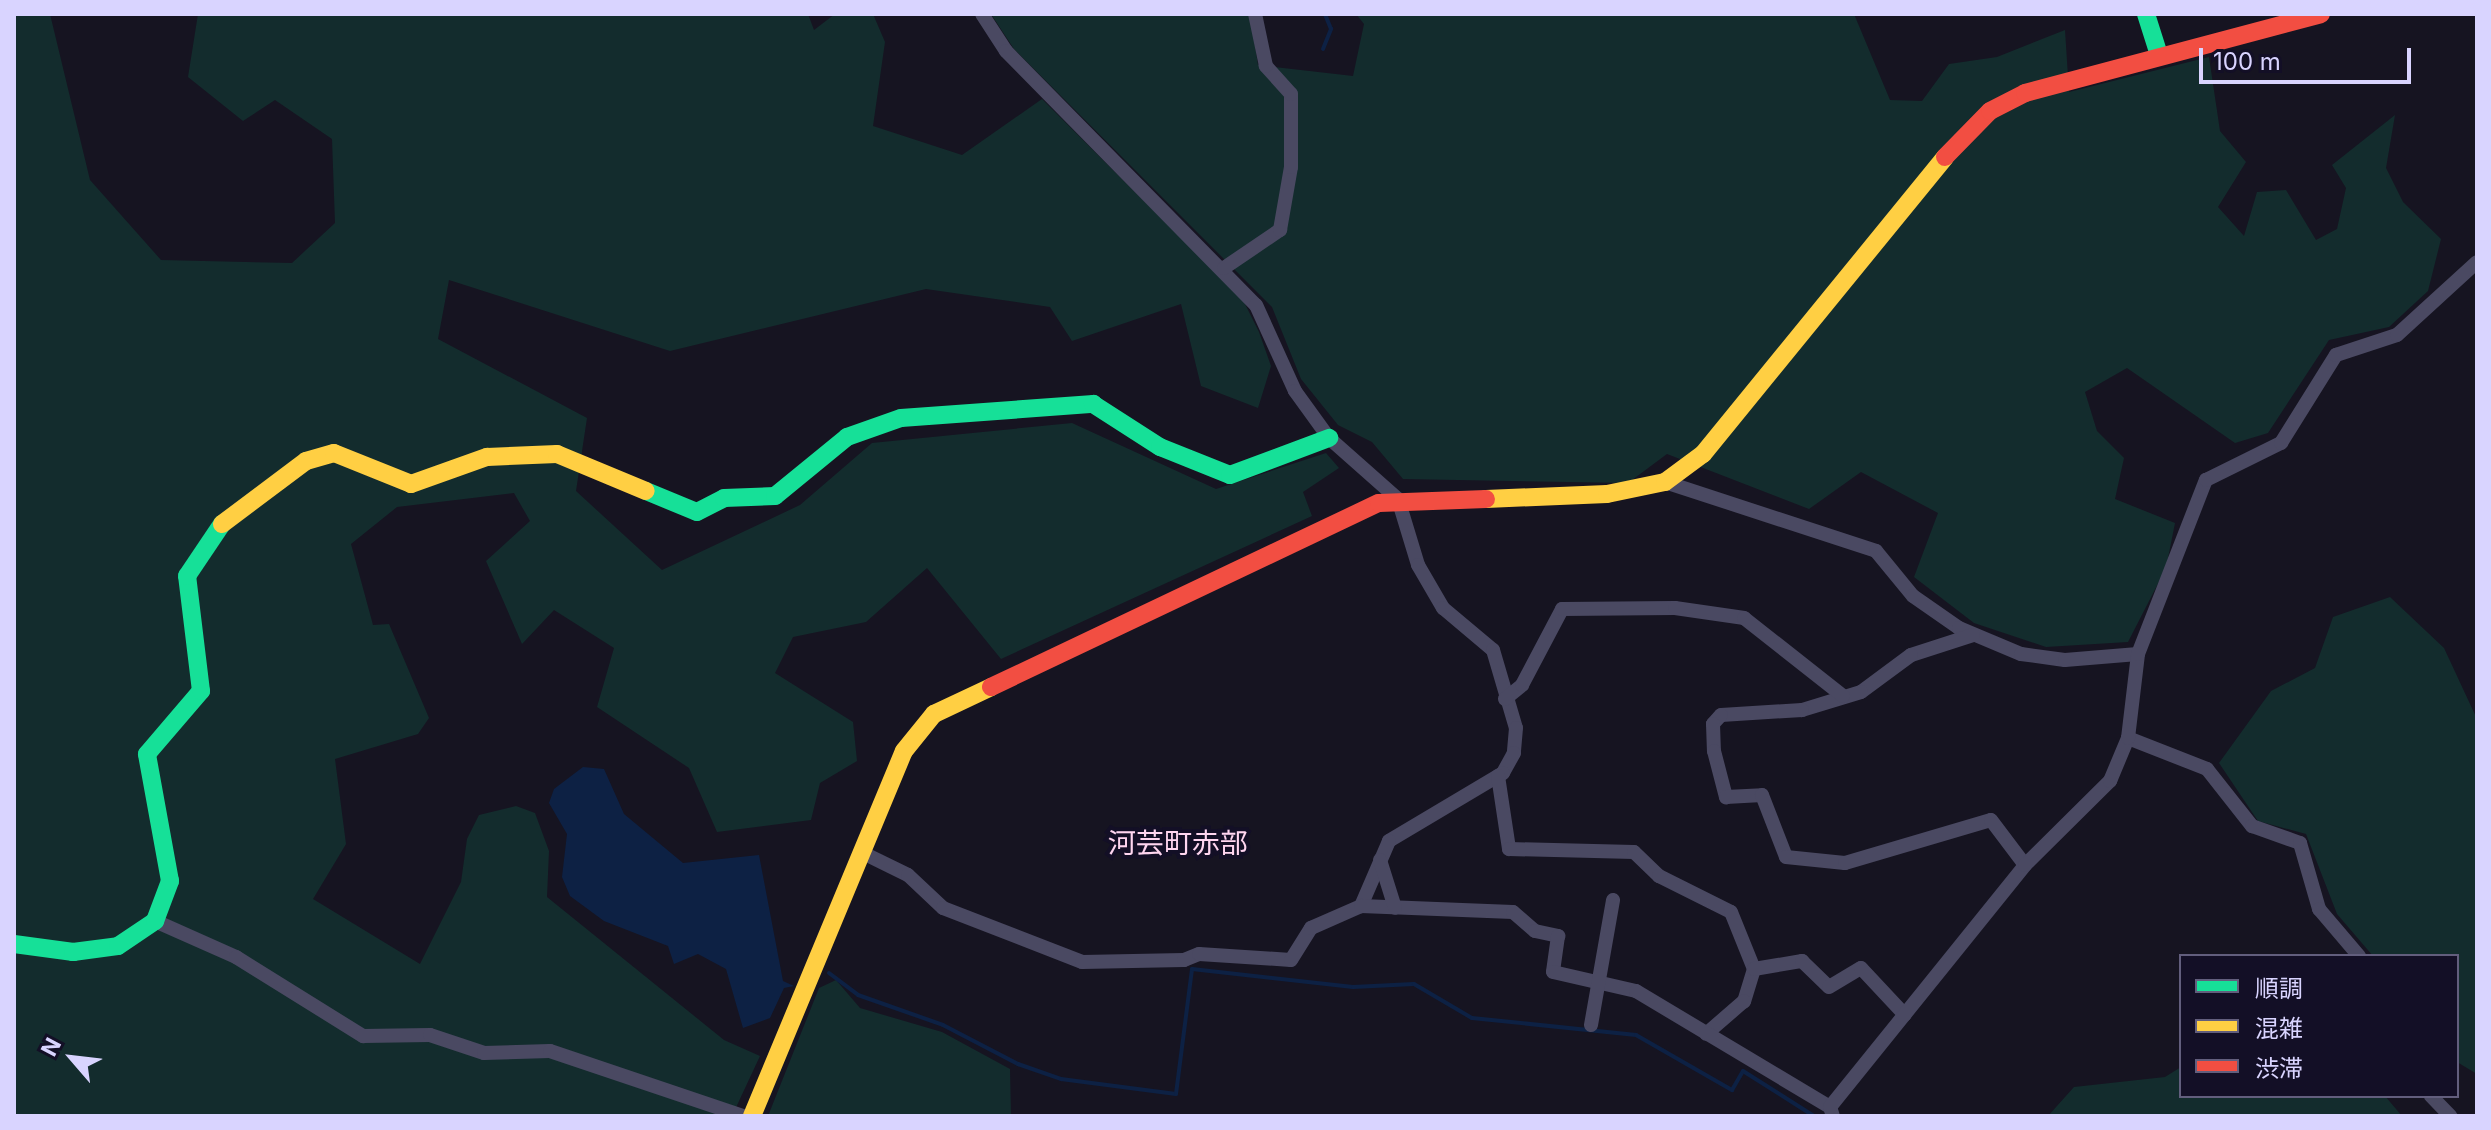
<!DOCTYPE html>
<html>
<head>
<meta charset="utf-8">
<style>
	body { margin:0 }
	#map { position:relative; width:2491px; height:1130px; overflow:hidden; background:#161421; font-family:Inter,"Noto Sans JP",sans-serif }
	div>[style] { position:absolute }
	.green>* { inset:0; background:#132c2d }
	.water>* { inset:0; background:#0d2144 }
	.stream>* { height:4px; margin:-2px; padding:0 2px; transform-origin:2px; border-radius:2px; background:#0d2144 }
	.street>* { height:14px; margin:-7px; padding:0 7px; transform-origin:7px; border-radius:7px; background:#4a4962 }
	.fast>* { height:18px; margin:-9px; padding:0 9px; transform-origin:9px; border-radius:9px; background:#16e098 }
	.slow>* { height:18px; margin:-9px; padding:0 9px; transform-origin:9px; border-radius:9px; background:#ffcf43 }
	.jam>* { height:18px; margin:-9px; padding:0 9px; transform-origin:9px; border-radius:9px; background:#f24e42 }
	span { translate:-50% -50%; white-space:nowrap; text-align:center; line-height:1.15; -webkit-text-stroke:8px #130f26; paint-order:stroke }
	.quarter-label { font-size:28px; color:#ffd6f0 }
	.frame { position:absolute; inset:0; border:16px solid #d9d4ff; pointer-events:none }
	.legend { position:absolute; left:2179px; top:954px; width:280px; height:144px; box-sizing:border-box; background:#130f26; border:2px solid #625e7d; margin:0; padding:10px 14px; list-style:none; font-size:24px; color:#d9d4ff }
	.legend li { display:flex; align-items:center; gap:16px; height:40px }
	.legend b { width:40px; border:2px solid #625e7d }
	.north { position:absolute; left:32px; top:1018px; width:80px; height:80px; -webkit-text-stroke:6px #130f26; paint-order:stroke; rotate:298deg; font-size:22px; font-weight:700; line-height:32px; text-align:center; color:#d9d4ff }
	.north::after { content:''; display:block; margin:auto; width:28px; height:36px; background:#d9d4ff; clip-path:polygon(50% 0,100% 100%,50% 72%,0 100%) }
	.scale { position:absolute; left:2199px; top:48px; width:212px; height:36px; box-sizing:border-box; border:4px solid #d9d4ff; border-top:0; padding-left:10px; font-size:24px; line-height:28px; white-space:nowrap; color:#d9d4ff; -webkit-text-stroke:6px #130f26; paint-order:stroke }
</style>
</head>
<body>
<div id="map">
	<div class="green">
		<i style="clip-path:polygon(14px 14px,50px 14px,90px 180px,161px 260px,292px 263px,335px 223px,332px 139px,275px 100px,243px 121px,188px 77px,198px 14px,808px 14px,814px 30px,835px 14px,873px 14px,885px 42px,873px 126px,962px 155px,1042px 99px,1243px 300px,1259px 332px,1271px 366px,1258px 408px,1201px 386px,1181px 304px,1072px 341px,1050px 307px,926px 289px,670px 351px,449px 280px,438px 339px,587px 418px,576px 491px,662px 570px,800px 505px,872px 443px,1072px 423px,1216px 489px,1326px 453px,1339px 468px,1303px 492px,1312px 516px,1001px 659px,927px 568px,866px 622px,793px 637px,775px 673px,853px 722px,857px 761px,820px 783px,811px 820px,717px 832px,689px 768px,597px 707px,614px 648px,554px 610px,522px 644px,486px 561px,530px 521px,514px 493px,397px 507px,351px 544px,373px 625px,389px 624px,429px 718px,418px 734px,335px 759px,346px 844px,313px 899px,420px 964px,461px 882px,467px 839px,479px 815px,516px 806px,535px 813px,549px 851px,547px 897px,724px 1040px,760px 1056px,732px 1116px,14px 1116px)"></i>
		<i style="clip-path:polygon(991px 14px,1250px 14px,1258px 65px,1353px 76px,1364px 24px,1356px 14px,1854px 14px,1890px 100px,1922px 101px,1949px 64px,1997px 57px,2065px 30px,2069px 92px,2209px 57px,2220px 131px,2246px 162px,2218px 207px,2244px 236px,2257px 192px,2286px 190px,2316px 240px,2337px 229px,2346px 188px,2332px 165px,2395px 115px,2386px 168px,2403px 202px,2441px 239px,2428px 291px,2389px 327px,2329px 340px,2268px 433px,2235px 443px,2127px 368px,2085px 392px,2097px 431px,2124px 458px,2115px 499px,2175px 523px,2166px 568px,2128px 642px,2046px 647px,1974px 623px,1914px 577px,1938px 513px,1861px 472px,1809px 509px,1667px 454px,1628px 483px,1403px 479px,1372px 442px,1338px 425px,1301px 379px,1272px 307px,1014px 49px)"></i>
		<i style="clip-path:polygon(2390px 597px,2444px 648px,2477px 719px,2477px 1074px,2457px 1062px,2457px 956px,2373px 956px,2337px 914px,2306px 834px,2258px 821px,2219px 763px,2271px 691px,2315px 668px,2333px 617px)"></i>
		<i style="clip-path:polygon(836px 980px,860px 1008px,942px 1032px,1010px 1069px,1011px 1116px,768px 1116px,819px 988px)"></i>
		<i style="clip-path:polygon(2181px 1067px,2181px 1096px,2385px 1096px,2402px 1116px,2048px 1116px,2074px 1087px,2165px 1077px)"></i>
	</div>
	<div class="water">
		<i style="clip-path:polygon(583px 767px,604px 769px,624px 814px,683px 863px,759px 855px,783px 981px,794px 986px,784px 988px,770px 1018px,743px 1028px,726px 969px,698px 954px,674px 964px,668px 946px,604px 921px,570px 896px,562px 877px,567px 834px,549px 803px,554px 789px)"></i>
	</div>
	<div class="stream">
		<i style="left:1323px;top:49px;width:22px;rotate:-68deg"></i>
		<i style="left:1331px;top:29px;width:16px;rotate:-112deg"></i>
		<i style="left:829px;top:973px;width:36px;rotate:37deg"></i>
		<i style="left:858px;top:995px;width:90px;rotate:19.4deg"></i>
		<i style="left:943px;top:1025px;width:85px;rotate:27.5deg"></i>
		<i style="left:1018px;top:1064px;width:46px;rotate:19.2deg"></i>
		<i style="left:1061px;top:1079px;width:116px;rotate:7.4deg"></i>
		<i style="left:1176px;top:1094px;width:126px;rotate:-82.7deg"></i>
		<i style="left:1192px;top:969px;width:162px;rotate:6.4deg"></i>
		<i style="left:1353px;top:987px;width:61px;rotate:-2.8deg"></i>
		<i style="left:1414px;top:984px;width:67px;rotate:30.4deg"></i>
		<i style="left:1472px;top:1018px;width:165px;rotate:5.9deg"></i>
		<i style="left:1636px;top:1035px;width:111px;rotate:29.8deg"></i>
		<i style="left:1732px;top:1090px;width:22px;rotate:-60deg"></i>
		<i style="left:1743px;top:1071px;width:84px;rotate:32.4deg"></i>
	</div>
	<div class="street">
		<i style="left:982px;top:14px;width:44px;rotate:57deg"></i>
		<i style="left:1006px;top:51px;width:356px;rotate:45.5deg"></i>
		<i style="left:1256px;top:305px;width:94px;rotate:65.6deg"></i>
		<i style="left:1295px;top:391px;width:58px;rotate:54.1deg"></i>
		<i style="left:1329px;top:438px;width:92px;rotate:41.5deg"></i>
		<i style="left:1398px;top:499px;width:69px;rotate:73.1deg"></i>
		<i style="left:1418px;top:565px;width:50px;rotate:59.8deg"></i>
		<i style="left:1443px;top:608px;width:65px;rotate:40deg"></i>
		<i style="left:1493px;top:650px;width:81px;rotate:73.6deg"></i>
		<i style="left:1516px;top:728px;width:25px;rotate:95deg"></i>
		<i style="left:1514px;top:753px;width:23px;rotate:119deg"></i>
		<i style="left:1503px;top:773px;width:133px;rotate:149.2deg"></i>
		<i style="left:1389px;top:841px;width:71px;rotate:113.3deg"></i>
		<i style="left:1224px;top:268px;width:68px;rotate:-34.2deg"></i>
		<i style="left:1280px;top:230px;width:64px;rotate:-80.1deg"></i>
		<i style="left:1291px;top:167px;width:73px;rotate:-90deg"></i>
		<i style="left:1291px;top:94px;width:38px;rotate:-132deg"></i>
		<i style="left:1266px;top:66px;width:53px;rotate:-101.9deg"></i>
		<i style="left:1665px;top:482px;width:222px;rotate:18.1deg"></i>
		<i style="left:1876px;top:551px;width:58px;rotate:50.6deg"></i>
		<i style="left:1913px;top:596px;width:56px;rotate:34.8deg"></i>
		<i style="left:1959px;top:628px;width:67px;rotate:22.8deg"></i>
		<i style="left:2021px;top:654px;width:44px;rotate:7.8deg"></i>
		<i style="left:2065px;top:660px;width:73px;rotate:-4.7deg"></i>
		<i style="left:1973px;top:635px;width:65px;rotate:162.1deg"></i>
		<i style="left:1911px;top:655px;width:62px;rotate:143.5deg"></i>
		<i style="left:1861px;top:692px;width:62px;rotate:163deg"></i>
		<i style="left:1802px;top:710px;width:81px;rotate:176.5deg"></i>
		<i style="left:1721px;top:715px;width:12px;rotate:132deg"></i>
		<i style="left:1713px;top:724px;width:27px;rotate:88deg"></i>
		<i style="left:1714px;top:751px;width:48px;rotate:75.4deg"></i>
		<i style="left:1726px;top:797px;width:36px;rotate:-3deg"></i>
		<i style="left:1762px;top:795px;width:66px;rotate:68.8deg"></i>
		<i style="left:1786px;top:857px;width:59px;rotate:5.8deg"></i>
		<i style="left:1845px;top:863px;width:152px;rotate:-16.4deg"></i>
		<i style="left:1991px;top:820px;width:56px;rotate:52.9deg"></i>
		<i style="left:1505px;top:699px;width:22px;rotate:-39deg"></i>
		<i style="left:1522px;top:685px;width:86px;rotate:-62.2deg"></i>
		<i style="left:1562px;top:609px;width:113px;rotate:-0.5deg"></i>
		<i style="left:1675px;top:608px;width:70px;rotate:8.2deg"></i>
		<i style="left:1744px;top:618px;width:126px;rotate:38.2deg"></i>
		<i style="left:2128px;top:738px;width:85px;rotate:21.4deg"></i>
		<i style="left:2207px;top:769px;width:73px;rotate:51.7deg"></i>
		<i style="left:2252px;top:826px;width:51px;rotate:19.5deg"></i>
		<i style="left:2300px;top:843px;width:69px;rotate:73.9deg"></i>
		<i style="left:2319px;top:909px;width:62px;rotate:49.6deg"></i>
		<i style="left:1498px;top:776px;width:74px;rotate:81.4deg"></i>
		<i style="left:1509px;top:849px;width:125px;rotate:1.4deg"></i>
		<i style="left:1634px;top:852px;width:35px;rotate:44deg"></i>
		<i style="left:1659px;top:876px;width:80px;rotate:26.6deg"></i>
		<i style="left:1731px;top:912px;width:61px;rotate:68deg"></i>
		<i style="left:1754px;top:969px;width:34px;rotate:107deg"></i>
		<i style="left:1744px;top:1001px;width:50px;rotate:139deg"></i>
		<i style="left:861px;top:852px;width:52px;rotate:26.1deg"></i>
		<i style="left:908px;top:875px;width:48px;rotate:43.3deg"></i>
		<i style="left:943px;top:908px;width:149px;rotate:21.2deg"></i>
		<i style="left:1082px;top:962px;width:102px;rotate:-1.1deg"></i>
		<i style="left:1184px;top:960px;width:16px;rotate:-22deg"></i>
		<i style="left:1199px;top:954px;width:92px;rotate:3.7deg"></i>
		<i style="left:1291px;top:960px;width:38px;rotate:-58deg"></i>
		<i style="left:1311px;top:928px;width:55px;rotate:-23.7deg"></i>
		<i style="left:1361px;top:906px;width:152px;rotate:2.3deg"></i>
		<i style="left:1513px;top:912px;width:29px;rotate:41deg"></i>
		<i style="left:1535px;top:931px;width:24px;rotate:12deg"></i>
		<i style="left:1558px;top:936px;width:36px;rotate:98deg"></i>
		<i style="left:1553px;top:972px;width:85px;rotate:12.9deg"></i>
		<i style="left:1636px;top:991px;width:226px;rotate:30.9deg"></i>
		<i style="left:1830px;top:1107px;width:9px;rotate:72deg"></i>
		<i style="left:1380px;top:860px;width:50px;rotate:72.6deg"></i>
		<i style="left:155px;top:921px;width:89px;rotate:24deg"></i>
		<i style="left:236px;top:957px;width:150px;rotate:31.9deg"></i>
		<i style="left:363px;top:1036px;width:67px;rotate:-0.9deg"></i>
		<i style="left:430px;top:1035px;width:57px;rotate:18.4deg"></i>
		<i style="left:484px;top:1053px;width:66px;rotate:-1.7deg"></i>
		<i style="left:550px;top:1051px;width:204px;rotate:18.6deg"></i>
		<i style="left:1754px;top:969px;width:49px;rotate:-9.5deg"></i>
		<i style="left:1802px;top:961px;width:37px;rotate:44deg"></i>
		<i style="left:1829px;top:987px;width:37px;rotate:-31deg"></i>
		<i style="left:1861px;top:968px;width:64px;rotate:46.9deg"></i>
		<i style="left:1591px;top:1025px;width:127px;rotate:-80deg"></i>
		<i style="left:2431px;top:1096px;width:28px;rotate:46deg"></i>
		<i style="left:1830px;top:1107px;width:311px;rotate:-51.1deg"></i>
		<i style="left:2025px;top:865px;width:120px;rotate:-44.7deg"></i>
		<i style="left:2110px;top:781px;width:47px;rotate:-67.3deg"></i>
		<i style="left:2128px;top:738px;width:85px;rotate:-83.2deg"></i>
		<i style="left:2138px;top:654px;width:187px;rotate:-68.7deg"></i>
		<i style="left:2206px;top:480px;width:84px;rotate:-26.3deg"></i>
		<i style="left:2281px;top:443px;width:104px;rotate:-58deg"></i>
		<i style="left:2336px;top:355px;width:64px;rotate:-18.2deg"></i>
		<i style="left:2397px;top:335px;width:108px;rotate:-42.4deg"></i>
	</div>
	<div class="fast">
		<i style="left:2146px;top:14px;width:43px;rotate:72.4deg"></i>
		<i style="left:646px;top:491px;width:55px;rotate:22.4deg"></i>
		<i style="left:697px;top:512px;width:30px;rotate:-27deg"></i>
		<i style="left:724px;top:498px;width:51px;rotate:-2.2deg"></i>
		<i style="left:775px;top:496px;width:93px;rotate:-39.3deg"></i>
		<i style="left:847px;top:437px;width:57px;rotate:-19.4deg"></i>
		<i style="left:901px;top:418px;width:193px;rotate:-4.2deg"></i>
		<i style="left:1093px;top:404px;width:80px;rotate:32.7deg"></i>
		<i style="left:1160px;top:447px;width:75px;rotate:21.8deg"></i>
		<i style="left:1230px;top:475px;width:106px;rotate:-20.5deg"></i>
		<i style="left:14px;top:944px;width:60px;rotate:7.7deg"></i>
		<i style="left:73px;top:952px;width:45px;rotate:-7.6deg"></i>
		<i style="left:118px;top:946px;width:45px;rotate:-34deg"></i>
		<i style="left:155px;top:921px;width:43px;rotate:-69.4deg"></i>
		<i style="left:170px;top:881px;width:129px;rotate:-100.3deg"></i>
		<i style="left:147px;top:754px;width:83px;rotate:-49.4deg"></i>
		<i style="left:201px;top:691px;width:116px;rotate:-96.9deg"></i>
		<i style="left:187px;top:576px;width:63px;rotate:-56.1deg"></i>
	</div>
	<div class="slow">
		<i style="left:1486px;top:499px;width:121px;rotate:-2.4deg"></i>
		<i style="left:1607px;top:494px;width:59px;rotate:-11.7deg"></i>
		<i style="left:1665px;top:482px;width:47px;rotate:-36.4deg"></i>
		<i style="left:1703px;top:454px;width:383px;rotate:-50.8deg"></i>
		<i style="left:222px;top:524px;width:105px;rotate:-36.9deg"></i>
		<i style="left:306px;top:461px;width:29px;rotate:-16deg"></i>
		<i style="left:334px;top:453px;width:83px;rotate:21.9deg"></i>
		<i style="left:411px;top:484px;width:81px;rotate:-19.6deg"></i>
		<i style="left:487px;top:457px;width:70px;rotate:-2.5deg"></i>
		<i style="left:557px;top:454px;width:96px;rotate:22.6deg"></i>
		<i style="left:752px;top:1116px;width:395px;rotate:-67.4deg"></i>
		<i style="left:904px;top:751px;width:48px;rotate:-51deg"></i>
		<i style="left:934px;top:714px;width:63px;rotate:-25.3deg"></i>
	</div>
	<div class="jam">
		<i style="left:1945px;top:157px;width:64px;rotate:-45.6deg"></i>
		<i style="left:1990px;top:111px;width:39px;rotate:-27deg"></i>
		<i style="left:2025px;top:93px;width:306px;rotate:-14.9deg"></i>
		<i style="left:991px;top:687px;width:429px;rotate:-25.4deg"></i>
		<i style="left:1379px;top:503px;width:107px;rotate:-2.1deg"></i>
	</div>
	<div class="quarter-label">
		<span style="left:1178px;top:843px">河芸町赤部</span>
	</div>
	<div class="frame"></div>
	<ul class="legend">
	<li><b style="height:10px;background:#16e098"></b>順調</li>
	<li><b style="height:10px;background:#ffcf43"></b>混雑</li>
	<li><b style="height:10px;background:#f24e42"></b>渋滞</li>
	</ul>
	<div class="north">N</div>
	<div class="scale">100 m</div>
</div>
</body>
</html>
